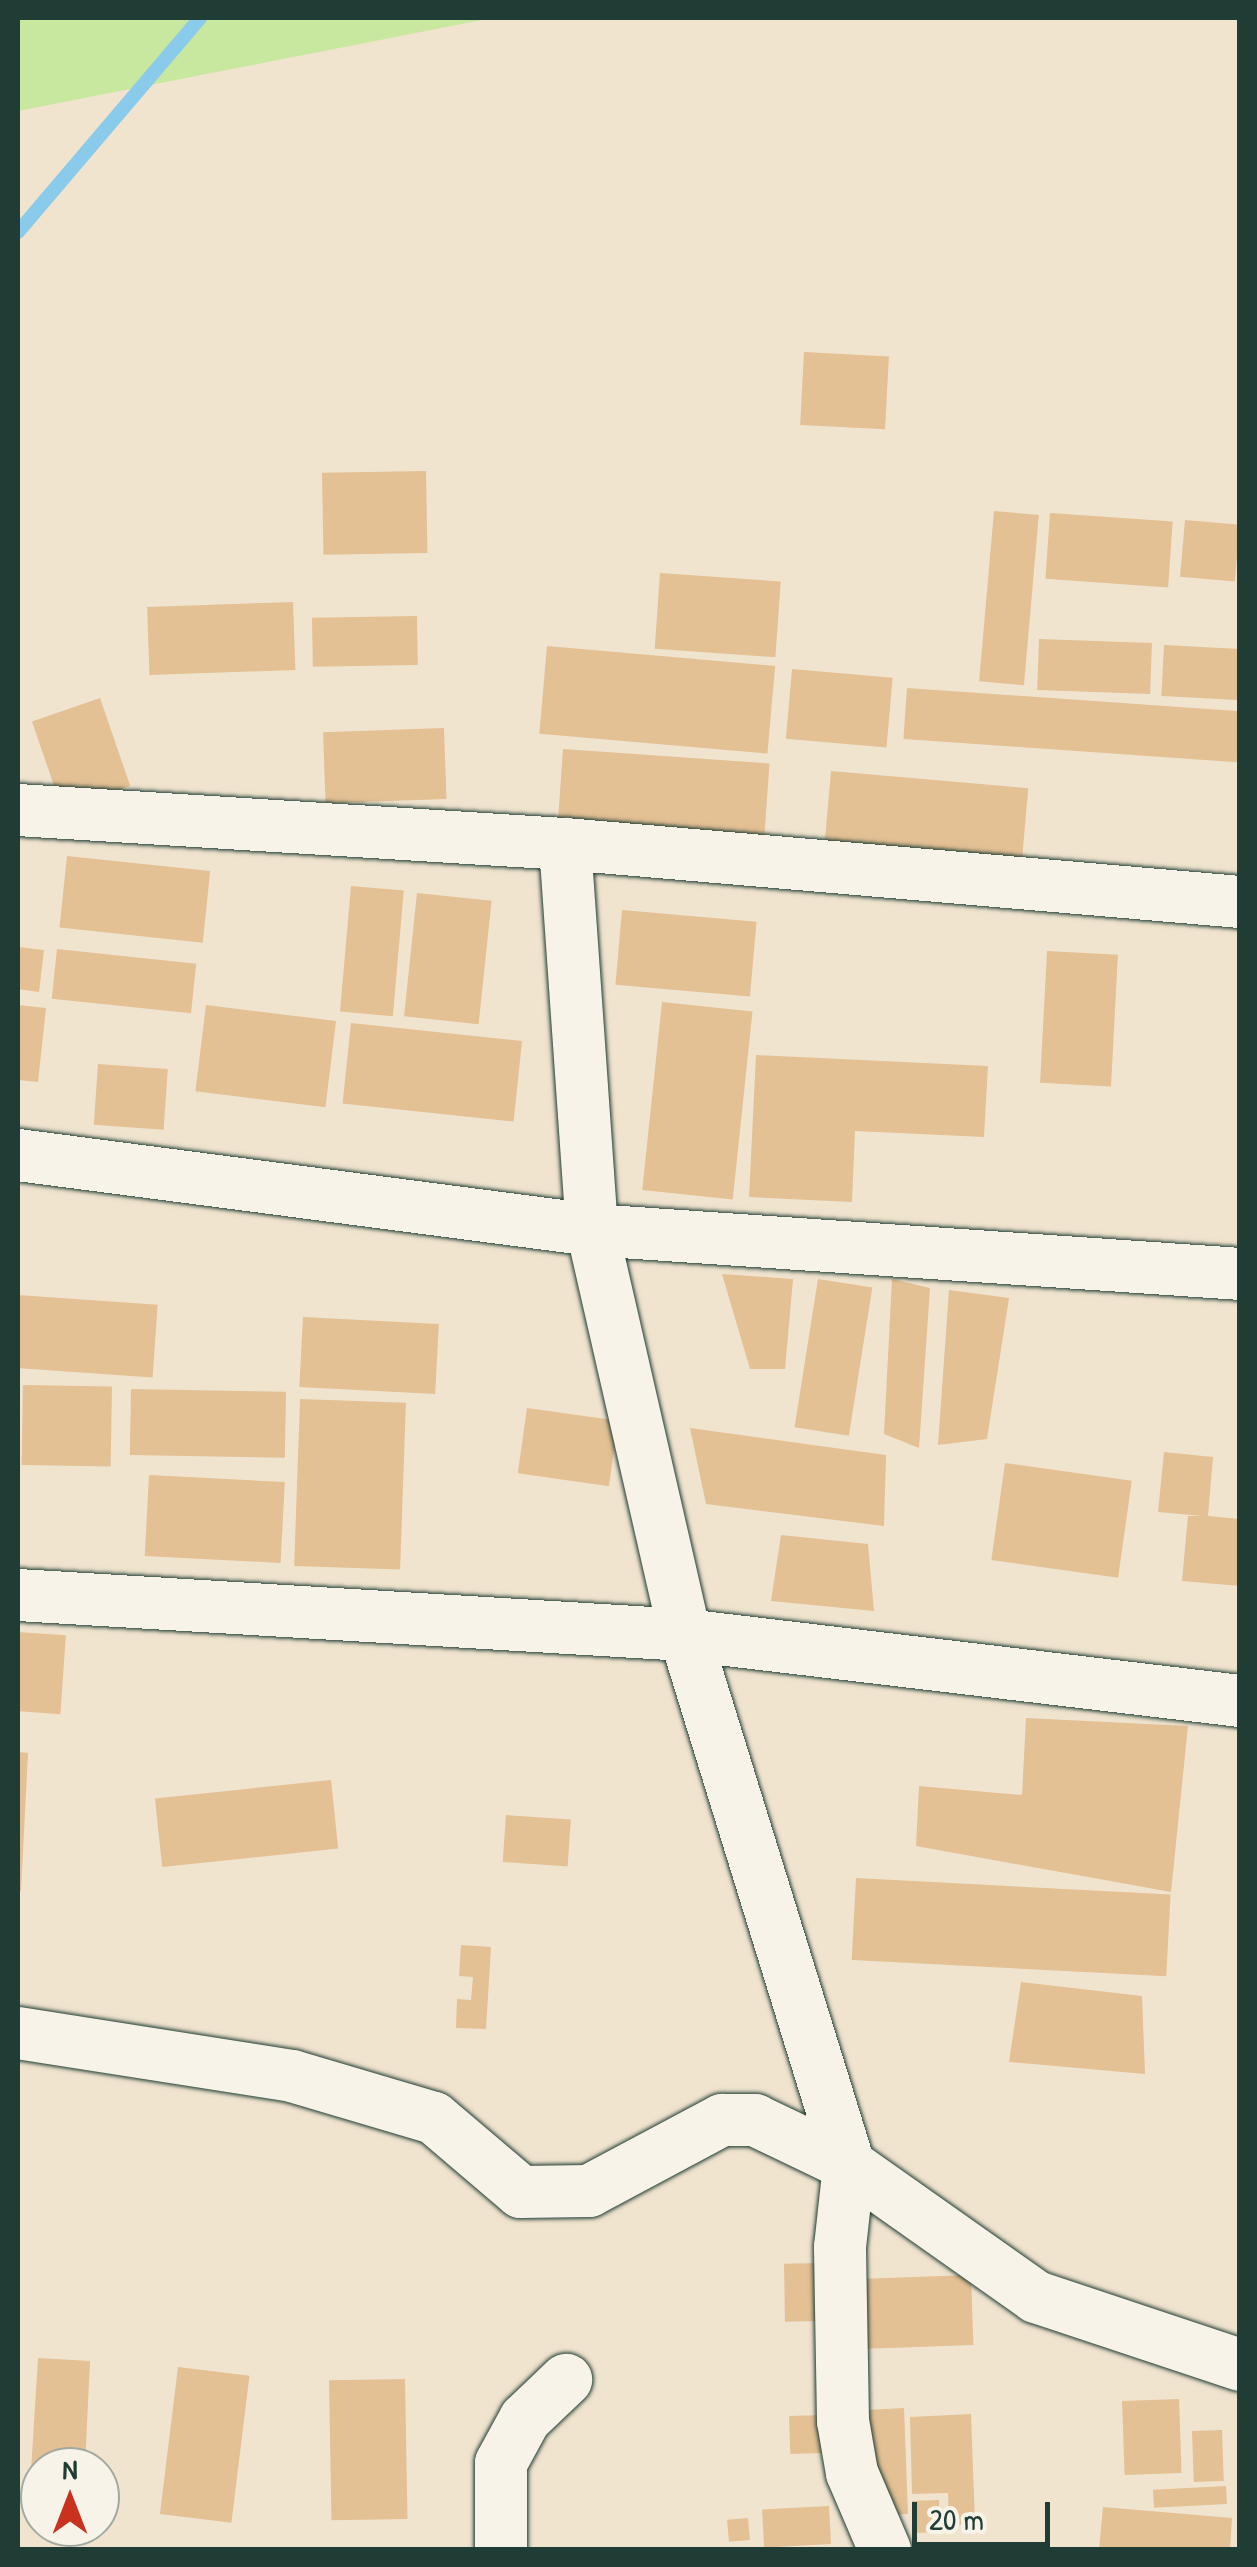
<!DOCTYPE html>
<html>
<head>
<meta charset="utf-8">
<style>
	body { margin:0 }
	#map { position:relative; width:1257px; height:2567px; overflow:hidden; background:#f1e4cf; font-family:"Patrick Hand",sans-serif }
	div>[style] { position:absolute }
	.green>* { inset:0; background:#c8e79f }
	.stream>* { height:14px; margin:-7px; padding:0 7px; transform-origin:7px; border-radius:7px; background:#8acbeb }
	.building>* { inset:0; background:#e4c095; transform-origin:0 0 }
	.roads { filter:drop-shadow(0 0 2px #1f3d34) drop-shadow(0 0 2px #1f3d34) }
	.minor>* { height:52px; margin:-26px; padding:0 26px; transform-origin:26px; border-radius:26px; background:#f7f3e8 }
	span { translate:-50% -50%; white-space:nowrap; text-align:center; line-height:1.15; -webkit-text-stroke:8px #f7f3e8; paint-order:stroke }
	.frame { position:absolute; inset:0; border:20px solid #1f3d34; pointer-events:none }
	.north { position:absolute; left:20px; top:2447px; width:100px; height:100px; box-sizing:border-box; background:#f7f3e8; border:2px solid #a1aaa0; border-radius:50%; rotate:0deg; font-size:28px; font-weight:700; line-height:40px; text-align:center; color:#1f3d34 }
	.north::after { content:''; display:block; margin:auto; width:35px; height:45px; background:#c8321e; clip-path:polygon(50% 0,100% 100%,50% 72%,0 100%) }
	.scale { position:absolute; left:912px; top:2502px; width:138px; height:45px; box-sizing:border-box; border:5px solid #1f3d34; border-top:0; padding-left:12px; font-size:30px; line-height:35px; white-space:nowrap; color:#1f3d34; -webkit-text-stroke:8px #f7f3e8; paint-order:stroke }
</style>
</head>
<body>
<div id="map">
	<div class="green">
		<i style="clip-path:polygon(18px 18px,492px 18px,18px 111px)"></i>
	</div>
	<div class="stream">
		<i style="left:18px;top:232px;width:281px;rotate:-49.6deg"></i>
	</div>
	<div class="building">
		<i style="left:804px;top:352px;width:85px;height:73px;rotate:3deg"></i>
		<i style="left:426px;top:471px;width:82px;height:104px;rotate:89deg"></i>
		<i style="left:994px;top:511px;width:45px;height:171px;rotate:5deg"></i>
		<i style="left:1050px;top:513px;width:123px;height:66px;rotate:4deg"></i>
		<i style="left:1185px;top:520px;width:55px;height:57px;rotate:5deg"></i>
		<i style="left:660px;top:573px;width:121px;height:76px;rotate:4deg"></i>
		<i style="left:293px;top:602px;width:68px;height:146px;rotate:88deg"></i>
		<i style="left:417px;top:616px;width:49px;height:105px;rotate:89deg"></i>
		<i style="left:1039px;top:639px;width:113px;height:51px;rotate:2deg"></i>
		<i style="left:1164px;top:645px;width:76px;height:51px;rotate:3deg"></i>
		<i style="left:547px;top:646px;width:229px;height:88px;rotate:5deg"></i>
		<i style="left:792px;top:669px;width:101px;height:70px;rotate:5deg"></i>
		<i style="left:907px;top:688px;width:334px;height:51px;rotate:4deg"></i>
		<i style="left:100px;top:698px;width:93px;height:72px;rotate:71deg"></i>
		<i style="left:444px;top:728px;width:71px;height:121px;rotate:88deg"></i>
		<i style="left:563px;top:749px;width:207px;height:78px;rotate:4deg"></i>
		<i style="left:831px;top:771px;width:198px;height:71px;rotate:5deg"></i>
		<i style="left:67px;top:856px;width:144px;height:72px;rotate:6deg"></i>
		<i style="left:351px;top:886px;width:53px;height:126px;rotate:5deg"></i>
		<i style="left:417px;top:893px;width:75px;height:124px;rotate:6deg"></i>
		<i style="left:622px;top:910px;width:135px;height:75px;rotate:5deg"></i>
		<i style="clip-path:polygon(18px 947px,44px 950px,39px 992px,18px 989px)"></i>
		<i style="left:57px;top:949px;width:140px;height:50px;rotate:6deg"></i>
		<i style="left:1047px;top:951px;width:71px;height:132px;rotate:3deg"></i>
		<i style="left:662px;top:1002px;width:91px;height:189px;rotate:6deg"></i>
		<i style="clip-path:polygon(18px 1005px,46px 1008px,38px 1082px,18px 1080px)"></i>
		<i style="left:206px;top:1005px;width:131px;height:87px;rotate:7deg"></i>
		<i style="left:351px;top:1023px;width:172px;height:81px;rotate:6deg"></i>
		<i style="clip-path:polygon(756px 1055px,988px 1066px,984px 1137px,855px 1131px,852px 1202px,749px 1197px)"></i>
		<i style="left:98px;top:1064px;width:70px;height:61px;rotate:4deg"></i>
		<i style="clip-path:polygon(722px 1274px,793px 1279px,785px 1369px,750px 1369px)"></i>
		<i style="left:818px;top:1279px;width:55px;height:150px;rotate:9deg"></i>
		<i style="clip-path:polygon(892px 1279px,930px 1288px,919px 1448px,884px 1434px)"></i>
		<i style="clip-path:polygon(949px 1290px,1009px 1298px,987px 1439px,938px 1445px)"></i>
		<i style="left:18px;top:1295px;width:140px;height:73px;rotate:4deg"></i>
		<i style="left:303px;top:1317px;width:136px;height:70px;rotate:3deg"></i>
		<i style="left:23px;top:1385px;width:89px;height:80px;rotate:1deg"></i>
		<i style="left:131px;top:1389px;width:155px;height:66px;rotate:1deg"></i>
		<i style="left:300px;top:1399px;width:106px;height:167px;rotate:2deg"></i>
		<i style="left:527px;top:1408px;width:92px;height:66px;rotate:8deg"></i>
		<i style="clip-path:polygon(690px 1428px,886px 1455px,884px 1526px,706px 1504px)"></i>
		<i style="clip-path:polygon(1164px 1452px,1213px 1457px,1208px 1516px,1240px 1519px,1240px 1586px,1182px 1581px,1188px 1516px,1202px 1516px,1158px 1512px)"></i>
		<i style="left:1005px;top:1463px;width:128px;height:98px;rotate:8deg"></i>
		<i style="left:149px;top:1475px;width:136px;height:81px;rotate:3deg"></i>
		<i style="clip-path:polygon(781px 1535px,868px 1544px,874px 1611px,771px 1601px)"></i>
		<i style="left:18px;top:1632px;width:48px;height:79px;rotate:4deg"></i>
		<i style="clip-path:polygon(1026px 1718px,1188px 1726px,1171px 1892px,916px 1846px,919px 1786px,1022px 1795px)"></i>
		<i style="clip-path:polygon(18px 1752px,28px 1753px,21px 1891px,18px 1891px)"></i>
		<i style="left:331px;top:1780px;width:69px;height:177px;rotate:84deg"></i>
		<i style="left:506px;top:1815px;width:65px;height:47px;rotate:4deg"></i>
		<i style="left:856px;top:1878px;width:315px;height:82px;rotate:3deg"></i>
		<i style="clip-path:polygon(461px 1945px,491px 1947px,486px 2029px,456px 2028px,457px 1999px,471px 2000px,473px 1977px,459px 1976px)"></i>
		<i style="clip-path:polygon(1021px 1982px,1142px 1996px,1145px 2074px,1009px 2062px)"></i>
		<i style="left:821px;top:2263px;width:58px;height:37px;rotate:89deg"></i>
		<i style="left:971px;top:2275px;width:70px;height:121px;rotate:88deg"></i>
		<i style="clip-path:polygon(38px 2358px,90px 2361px,85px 2467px,40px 2467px,40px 2504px,29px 2503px)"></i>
		<i style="left:178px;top:2367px;width:72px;height:148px;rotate:7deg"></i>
		<i style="left:405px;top:2379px;width:140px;height:76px;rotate:89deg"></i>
		<i style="left:1179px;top:2399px;width:74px;height:57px;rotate:88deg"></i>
		<i style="clip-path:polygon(904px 2408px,908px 2514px,877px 2515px,867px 2410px)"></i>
		<i style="clip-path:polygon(971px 2414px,975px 2524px,949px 2525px,948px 2493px,912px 2494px,910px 2417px)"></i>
		<i style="left:821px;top:2415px;width:38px;height:32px;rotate:88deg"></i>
		<i style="left:1222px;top:2430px;width:51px;height:30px;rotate:88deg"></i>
		<i style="left:1226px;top:2486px;width:18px;height:73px;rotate:87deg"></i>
		<i style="left:939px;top:2500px;width:32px;height:27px;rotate:88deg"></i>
		<i style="left:829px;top:2506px;width:38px;height:67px;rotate:87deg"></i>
		<i style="clip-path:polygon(1103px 2507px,1232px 2518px,1230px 2550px,1099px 2550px)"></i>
		<i style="left:748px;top:2518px;width:22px;height:21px;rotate:85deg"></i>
	</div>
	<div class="roads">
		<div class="minor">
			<i style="left:18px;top:810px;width:548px;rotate:3.56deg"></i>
			<i style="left:18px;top:1155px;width:579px;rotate:7.44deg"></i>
			<i style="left:592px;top:1230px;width:649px;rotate:3.88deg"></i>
			<i style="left:18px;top:1595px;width:668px;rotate:3.43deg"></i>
			<i style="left:685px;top:1635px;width:559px;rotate:6.78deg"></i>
			<i style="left:18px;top:2033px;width:277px;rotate:8.9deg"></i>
			<i style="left:292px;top:2076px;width:148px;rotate:16.5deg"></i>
			<i style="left:434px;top:2118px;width:114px;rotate:40.4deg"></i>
			<i style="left:521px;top:2192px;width:68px;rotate:-0.8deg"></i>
			<i style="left:589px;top:2191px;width:151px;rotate:-28.1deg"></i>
			<i style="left:722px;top:2120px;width:33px"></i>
			<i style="left:755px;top:2120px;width:104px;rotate:25.6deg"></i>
			<i style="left:849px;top:2165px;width:229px;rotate:35.2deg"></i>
			<i style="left:1036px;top:2297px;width:215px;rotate:18.4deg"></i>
			<i style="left:501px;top:2550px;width:87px;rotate:-90deg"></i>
			<i style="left:501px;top:2463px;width:50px;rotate:-61.4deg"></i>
			<i style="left:525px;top:2419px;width:57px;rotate:-43.6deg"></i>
			<i style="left:885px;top:2550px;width:84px;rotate:-113.2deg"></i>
			<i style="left:852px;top:2473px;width:53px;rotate:-99.8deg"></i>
			<i style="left:843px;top:2421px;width:174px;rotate:-91deg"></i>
			<i style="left:840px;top:2247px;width:82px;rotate:-83.7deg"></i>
			<i style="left:849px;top:2165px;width:555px;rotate:-107.19deg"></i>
			<i style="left:685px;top:1635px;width:416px;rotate:-102.9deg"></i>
			<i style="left:592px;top:1230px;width:387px;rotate:-94deg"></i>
			<i style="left:565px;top:844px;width:677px;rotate:4.91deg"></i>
		</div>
	</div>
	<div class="frame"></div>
	<div class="north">N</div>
	<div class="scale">20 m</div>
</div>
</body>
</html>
